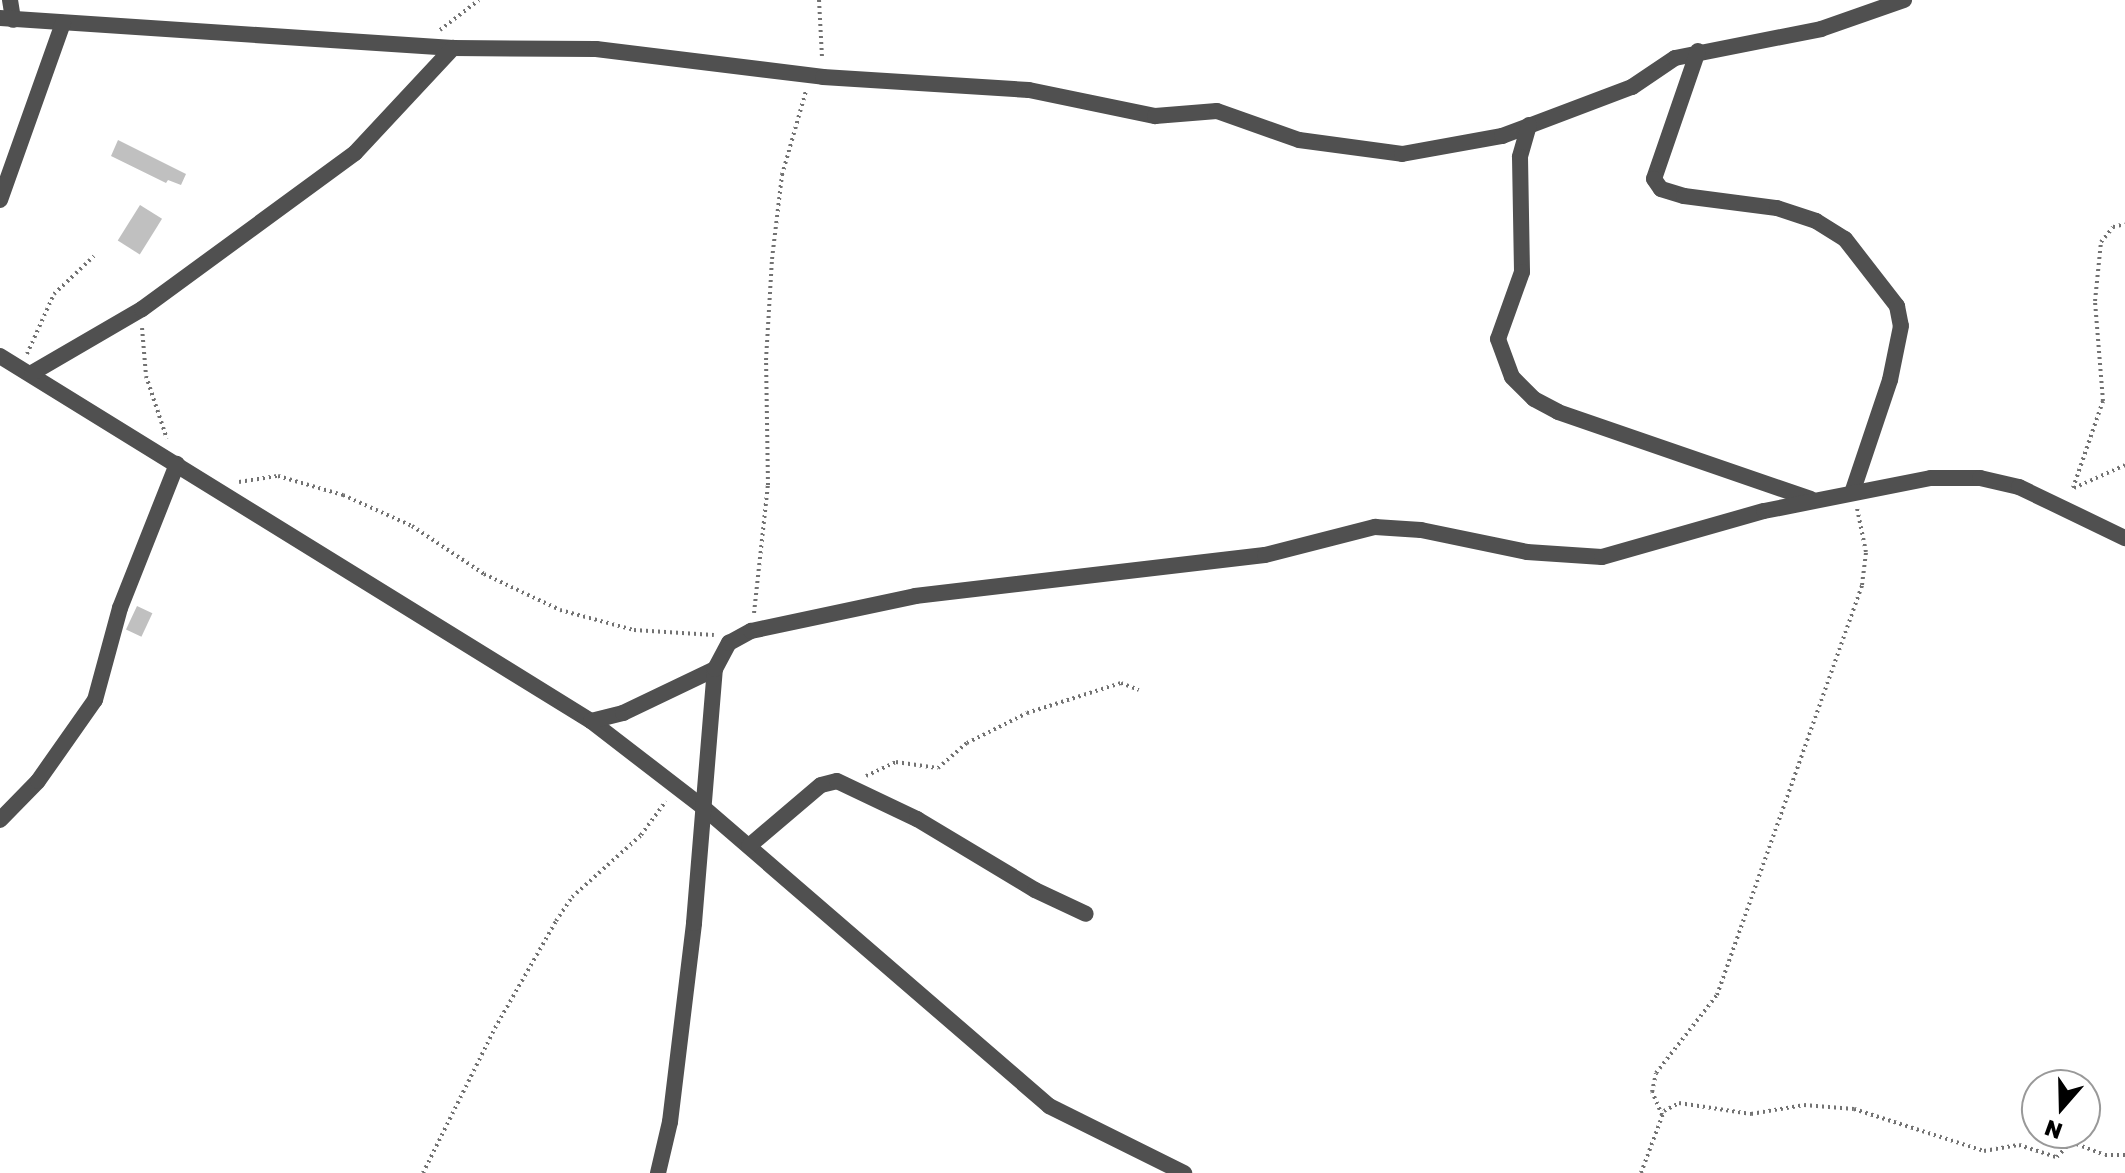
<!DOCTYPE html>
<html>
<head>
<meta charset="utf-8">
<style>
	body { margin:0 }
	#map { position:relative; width:2125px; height:1173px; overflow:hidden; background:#fff; font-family:"Golos Text",sans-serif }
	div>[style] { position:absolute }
	.building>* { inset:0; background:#c0c0c0; transform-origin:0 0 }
	.path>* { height:4px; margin-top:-2px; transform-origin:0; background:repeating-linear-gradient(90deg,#727272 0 2px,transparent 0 6px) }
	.minor>* { height:16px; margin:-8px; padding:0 8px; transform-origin:8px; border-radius:8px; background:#505050 }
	span { translate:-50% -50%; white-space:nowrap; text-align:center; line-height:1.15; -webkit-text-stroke:8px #fff; paint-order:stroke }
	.north { position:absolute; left:2021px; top:1069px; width:80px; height:80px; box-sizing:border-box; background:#fff; border:2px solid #999; border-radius:50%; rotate:200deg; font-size:22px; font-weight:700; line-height:32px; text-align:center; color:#000 }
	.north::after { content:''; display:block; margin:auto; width:28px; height:36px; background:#000; clip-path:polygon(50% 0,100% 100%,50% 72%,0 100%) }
</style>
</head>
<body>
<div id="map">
	<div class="building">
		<i style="clip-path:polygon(118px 140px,186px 174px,181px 185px,168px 180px,166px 183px,111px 156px)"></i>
		<i style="left:140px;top:205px;width:26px;height:42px;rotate:32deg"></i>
		<i style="left:137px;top:606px;width:17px;height:26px;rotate:25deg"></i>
	</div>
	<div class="path">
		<i style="left:819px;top:0;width:58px;rotate:87deg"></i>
		<i style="left:440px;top:30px;width:49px;rotate:-37.6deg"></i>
		<i style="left:142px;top:328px;width:48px;rotate:85.2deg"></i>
		<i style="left:146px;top:376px;width:66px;rotate:71.6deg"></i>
		<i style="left:27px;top:354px;width:66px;rotate:-65.8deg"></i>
		<i style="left:54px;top:294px;width:55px;rotate:-43.5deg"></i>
		<i style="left:239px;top:482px;width:39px;rotate:-9deg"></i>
		<i style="left:278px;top:476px;width:68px;rotate:16.3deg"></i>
		<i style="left:343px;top:495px;width:76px;rotate:24.2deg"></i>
		<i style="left:412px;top:526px;width:87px;rotate:33.7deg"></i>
		<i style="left:484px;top:574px;width:84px;rotate:25.3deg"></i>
		<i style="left:560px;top:610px;width:77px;rotate:15.1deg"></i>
		<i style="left:634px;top:630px;width:80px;rotate:3.6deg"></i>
		<i style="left:2073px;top:488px;width:92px;rotate:-71deg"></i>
		<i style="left:2103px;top:401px;width:100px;rotate:-94.6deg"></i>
		<i style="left:2095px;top:301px;width:59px;rotate:-84.2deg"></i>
		<i style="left:2101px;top:242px;width:19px;rotate:-51deg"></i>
		<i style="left:2113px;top:227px;width:12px;rotate:-14deg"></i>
		<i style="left:2074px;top:488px;width:56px;rotate:-24.3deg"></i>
		<i style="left:754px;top:613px;width:129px;rotate:-83.8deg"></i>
		<i style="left:768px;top:485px;width:125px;rotate:-90.9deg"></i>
		<i style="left:766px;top:360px;width:101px;rotate:-86.6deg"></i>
		<i style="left:772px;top:259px;width:85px;rotate:-83.2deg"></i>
		<i style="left:782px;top:175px;width:87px;rotate:-74.1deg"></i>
		<i style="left:866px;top:776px;width:33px;rotate:-25deg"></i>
		<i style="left:896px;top:762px;width:42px;rotate:8.1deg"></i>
		<i style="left:938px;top:768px;width:38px;rotate:-41deg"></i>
		<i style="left:967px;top:743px;width:67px;rotate:-26.6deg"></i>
		<i style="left:1027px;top:713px;width:99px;rotate:-17.7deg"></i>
		<i style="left:1121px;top:683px;width:19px;rotate:21deg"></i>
		<i style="left:1662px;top:1115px;width:25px;rotate:-113deg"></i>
		<i style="left:1652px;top:1092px;width:19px;rotate:-78deg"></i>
		<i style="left:1656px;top:1073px;width:99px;rotate:-52deg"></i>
		<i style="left:1717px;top:995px;width:435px;rotate:-70.5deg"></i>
		<i style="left:1862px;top:585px;width:33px;rotate:-83deg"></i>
		<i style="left:1866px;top:552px;width:45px;rotate:-101.6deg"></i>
		<i style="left:423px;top:1173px;width:162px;rotate:-63.6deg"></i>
		<i style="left:495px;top:1028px;width:123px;rotate:-60.3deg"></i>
		<i style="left:556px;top:921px;width:29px;rotate:-56deg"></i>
		<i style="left:572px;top:897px;width:93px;rotate:-41.9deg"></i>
		<i style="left:641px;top:835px;width:42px;rotate:-53.7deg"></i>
		<i style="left:1641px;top:1173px;width:66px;rotate:-69.6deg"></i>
		<i style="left:1664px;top:1111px;width:17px;rotate:-28deg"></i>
		<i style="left:1679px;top:1103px;width:73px;rotate:8.7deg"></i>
		<i style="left:1751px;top:1114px;width:54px;rotate:-9.6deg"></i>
		<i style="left:1804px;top:1105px;width:50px;rotate:4.6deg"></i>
		<i style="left:1854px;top:1109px;width:137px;rotate:17.9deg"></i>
		<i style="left:1984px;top:1151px;width:36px;rotate:-10deg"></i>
		<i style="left:2019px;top:1145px;width:40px;rotate:18deg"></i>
		<i style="left:2057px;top:1157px;width:21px;rotate:-47deg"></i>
		<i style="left:2071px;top:1142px;width:36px;rotate:21deg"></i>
		<i style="left:2105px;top:1155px;width:20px"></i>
	</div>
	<div class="minor">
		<i style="left:10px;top:0;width:20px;rotate:81deg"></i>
		<i style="left:0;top:18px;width:454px;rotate:3.8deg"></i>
		<i style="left:453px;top:48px;width:143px;rotate:0.4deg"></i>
		<i style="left:596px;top:49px;width:229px;rotate:7deg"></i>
		<i style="left:823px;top:77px;width:206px;rotate:3.6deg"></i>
		<i style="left:1029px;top:90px;width:129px;rotate:11.7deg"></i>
		<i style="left:1155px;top:116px;width:62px;rotate:-4.6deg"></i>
		<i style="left:1217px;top:111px;width:87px;rotate:19.5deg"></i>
		<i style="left:1299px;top:140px;width:104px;rotate:7.7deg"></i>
		<i style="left:1402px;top:154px;width:102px;rotate:-10.2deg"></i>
		<i style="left:1502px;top:136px;width:139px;rotate:-20.7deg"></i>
		<i style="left:1632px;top:87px;width:52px;rotate:-34deg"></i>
		<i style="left:1675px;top:58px;width:149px;rotate:-11.2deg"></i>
		<i style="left:1821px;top:29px;width:88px;rotate:-19.3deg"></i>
		<i style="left:1698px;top:51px;width:135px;rotate:109deg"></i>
		<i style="left:1654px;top:179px;width:12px;rotate:55deg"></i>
		<i style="left:1661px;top:189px;width:24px;rotate:17deg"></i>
		<i style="left:1684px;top:196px;width:94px;rotate:7.4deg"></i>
		<i style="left:1777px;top:208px;width:41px;rotate:18.4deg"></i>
		<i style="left:1816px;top:221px;width:34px;rotate:32deg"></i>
		<i style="left:1845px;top:239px;width:85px;rotate:52.2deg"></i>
		<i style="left:1897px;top:306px;width:20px;rotate:79deg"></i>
		<i style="left:1901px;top:326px;width:55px;rotate:101.5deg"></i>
		<i style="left:1890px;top:380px;width:116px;rotate:108.6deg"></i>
		<i style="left:1529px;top:125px;width:33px;rotate:106deg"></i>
		<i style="left:1520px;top:157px;width:115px;rotate:89deg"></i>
		<i style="left:1522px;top:272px;width:71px;rotate:109.7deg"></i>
		<i style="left:1498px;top:339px;width:40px;rotate:69.8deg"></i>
		<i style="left:1512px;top:377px;width:31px;rotate:45deg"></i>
		<i style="left:1534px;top:399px;width:27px;rotate:28deg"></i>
		<i style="left:1558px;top:412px;width:267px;rotate:19deg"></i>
		<i style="left:0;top:200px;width:188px;rotate:-70.4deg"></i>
		<i style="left:0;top:356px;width:695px;rotate:31.7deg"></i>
		<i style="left:591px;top:721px;width:143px;rotate:37.6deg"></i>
		<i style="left:704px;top:808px;width:456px;rotate:40.8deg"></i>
		<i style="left:1049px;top:1106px;width:151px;rotate:26.4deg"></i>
		<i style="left:32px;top:373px;width:127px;rotate:-30.2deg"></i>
		<i style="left:142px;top:309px;width:264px;rotate:-36.2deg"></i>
		<i style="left:355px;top:153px;width:144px;rotate:-47deg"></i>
		<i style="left:591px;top:721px;width:33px;rotate:-14deg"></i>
		<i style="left:623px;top:713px;width:102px;rotate:-25.6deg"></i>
		<i style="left:0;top:820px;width:54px;rotate:-45.7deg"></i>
		<i style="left:38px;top:781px;width:99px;rotate:-54.9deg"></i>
		<i style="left:95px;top:700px;width:95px;rotate:-74.8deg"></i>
		<i style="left:120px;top:608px;width:155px;rotate:-68.4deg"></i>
		<i style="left:749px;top:846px;width:94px;rotate:-40.3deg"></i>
		<i style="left:821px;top:785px;width:16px;rotate:-14deg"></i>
		<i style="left:837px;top:781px;width:89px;rotate:25.4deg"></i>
		<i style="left:917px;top:819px;width:138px;rotate:31deg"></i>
		<i style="left:1035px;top:890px;width:56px;rotate:25.2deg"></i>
		<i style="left:658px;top:1173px;width:52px;rotate:-76.8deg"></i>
		<i style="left:670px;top:1122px;width:200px;rotate:-83.1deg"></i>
		<i style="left:694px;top:923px;width:255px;rotate:-85.3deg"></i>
		<i style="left:715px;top:669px;width:30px;rotate:-62deg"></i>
		<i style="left:729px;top:643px;width:25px;rotate:-29deg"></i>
		<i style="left:751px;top:631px;width:168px;rotate:-12deg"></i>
		<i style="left:915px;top:596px;width:352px;rotate:-6.7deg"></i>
		<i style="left:1265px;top:555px;width:114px;rotate:-14.3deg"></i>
		<i style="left:1375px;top:527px;width:46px;rotate:3.7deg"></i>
		<i style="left:1421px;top:530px;width:108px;rotate:11.7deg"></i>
		<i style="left:1527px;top:552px;width:75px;rotate:3.8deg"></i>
		<i style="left:1602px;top:557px;width:168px;rotate:-15.9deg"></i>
		<i style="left:1764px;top:511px;width:170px;rotate:-11.2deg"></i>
		<i style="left:1931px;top:478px;width:49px"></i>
		<i style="left:1980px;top:478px;width:40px;rotate:13deg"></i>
		<i style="left:2019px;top:487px;width:118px;rotate:25.7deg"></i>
	</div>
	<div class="north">N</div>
</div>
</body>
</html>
